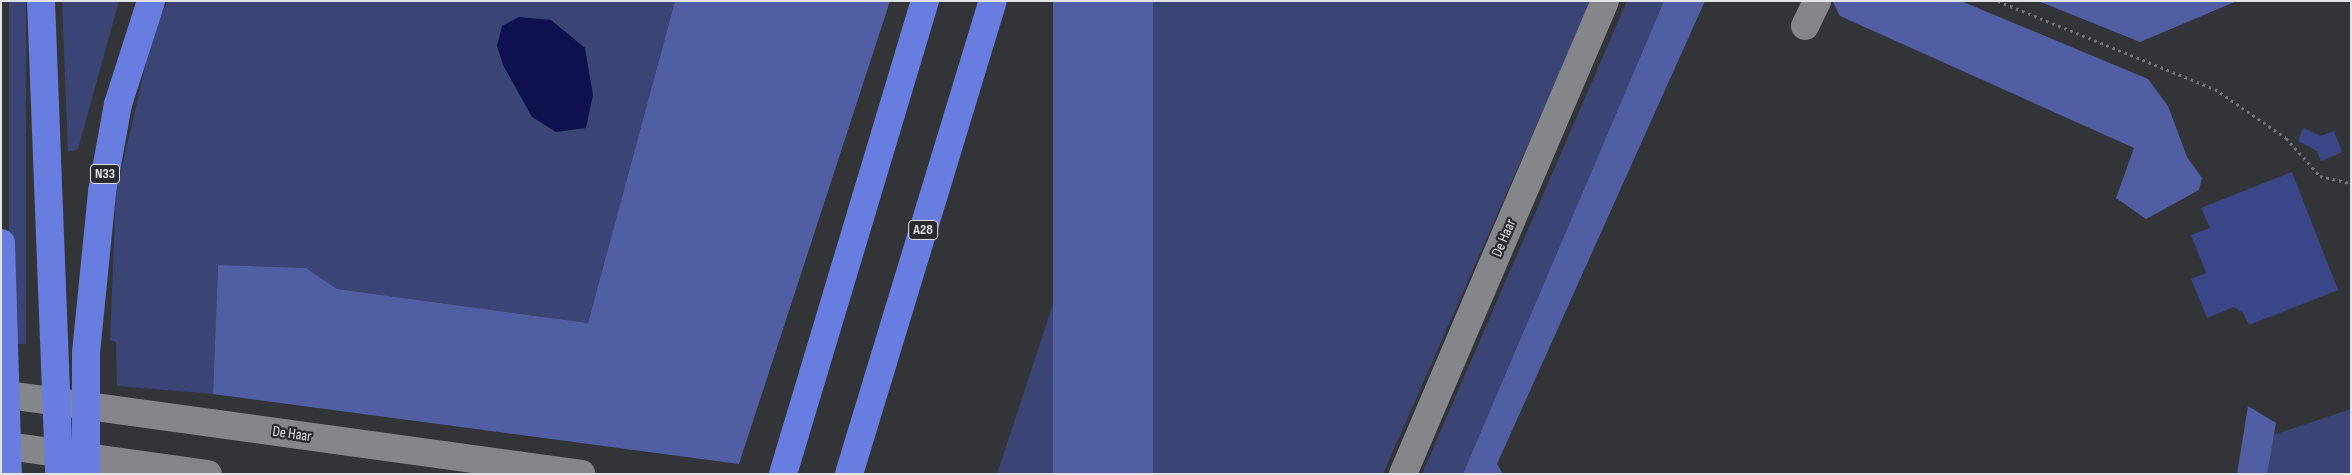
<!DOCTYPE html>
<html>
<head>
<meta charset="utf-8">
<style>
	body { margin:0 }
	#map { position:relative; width:2352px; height:475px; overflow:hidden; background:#333438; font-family:"Sofia Sans Condensed",sans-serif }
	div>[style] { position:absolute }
	.green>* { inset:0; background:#3a4575; transform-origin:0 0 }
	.forest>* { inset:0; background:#505fa3; transform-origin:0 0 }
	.water>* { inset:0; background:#0f114f }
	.building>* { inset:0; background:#394688 }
	.path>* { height:3px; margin-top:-1.5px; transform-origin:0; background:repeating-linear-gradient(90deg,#747578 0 2.5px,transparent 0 6.5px) }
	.minor>* { height:28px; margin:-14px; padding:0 14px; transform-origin:14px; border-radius:14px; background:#85868a }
	.highway>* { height:28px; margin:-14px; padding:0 14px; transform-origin:14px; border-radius:14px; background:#687de0 }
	span { translate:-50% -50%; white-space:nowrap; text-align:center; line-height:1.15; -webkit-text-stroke:4.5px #292a2e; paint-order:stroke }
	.shield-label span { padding:1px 4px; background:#292a2e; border:1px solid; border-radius:4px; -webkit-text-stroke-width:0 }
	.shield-label { font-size:14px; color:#e2e3e5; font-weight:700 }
	.street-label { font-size:15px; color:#e2e3e5 }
	.frame { position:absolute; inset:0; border:2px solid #e2e3e5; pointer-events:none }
</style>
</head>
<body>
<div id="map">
	<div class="green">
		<i style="left:9px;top:1px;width:17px;height:343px"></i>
		<i style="clip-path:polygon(62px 1px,119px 1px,78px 149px,68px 152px)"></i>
		<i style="clip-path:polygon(168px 1px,675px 1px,588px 323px,337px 289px,306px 268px,218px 265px,213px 394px,117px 386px,116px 342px,110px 340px,116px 193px,154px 29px)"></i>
		<i style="clip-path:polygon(1153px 1px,1591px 1px,1383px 474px,997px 474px)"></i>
		<i style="clip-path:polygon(1627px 1px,1664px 1px,1463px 474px,1422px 474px)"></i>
		<i style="clip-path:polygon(2351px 409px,2351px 474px,2267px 474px,2270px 436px)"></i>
	</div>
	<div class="forest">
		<i style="clip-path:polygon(675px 1px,890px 1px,739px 464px,213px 394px,218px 265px,306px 268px,337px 289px,588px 323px)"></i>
		<i style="left:1053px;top:1px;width:100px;height:496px"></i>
		<i style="clip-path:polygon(1664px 1px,1705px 1px,1497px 464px,1503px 474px,1463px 474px)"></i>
		<i style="clip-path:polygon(1961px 1px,2148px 79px,2168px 106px,2187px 157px,2202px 178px,2199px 190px,2146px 219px,2116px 198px,2134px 148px,1840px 16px,1833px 2px)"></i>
		<i style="clip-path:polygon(2038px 1px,2237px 1px,2140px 42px)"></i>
		<i style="clip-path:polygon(2248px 406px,2276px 423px,2267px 474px,2237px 474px)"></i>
	</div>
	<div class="water">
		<i style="clip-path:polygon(519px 17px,551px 20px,585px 48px,593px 95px,586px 128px,556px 132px,532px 117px,503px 65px,497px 46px,502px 26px)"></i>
	</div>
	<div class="building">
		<i style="clip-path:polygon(2303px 128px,2321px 136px,2334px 131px,2342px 152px,2321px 161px,2317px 151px,2298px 141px)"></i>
		<i style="clip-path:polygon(2292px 172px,2338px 290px,2249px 325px,2243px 313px,2234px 307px,2207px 318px,2191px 279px,2206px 273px,2191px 235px,2210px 228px,2201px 208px)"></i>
	</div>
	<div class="path">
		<i style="left:1998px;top:1px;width:234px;rotate:22.1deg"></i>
		<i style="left:2215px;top:89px;width:86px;rotate:34.6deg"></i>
		<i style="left:2286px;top:138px;width:51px;rotate:48.2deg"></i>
		<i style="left:2320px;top:176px;width:32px;rotate:13deg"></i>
	</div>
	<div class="minor">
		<i style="left:1805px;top:26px;width:28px;rotate:-64deg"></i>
		<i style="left:1px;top:394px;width:586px;rotate:7.84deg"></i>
		<i style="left:1px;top:445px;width:209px;rotate:8deg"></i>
		<i style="left:1403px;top:474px;width:514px;rotate:-66.87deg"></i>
	</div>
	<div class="highway">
		<i style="left:41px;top:1px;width:473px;rotate:87.8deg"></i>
		<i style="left:1px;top:243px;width:231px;rotate:88.3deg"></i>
		<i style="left:86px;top:474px;width:121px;rotate:-90deg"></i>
		<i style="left:86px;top:353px;width:162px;rotate:-84.3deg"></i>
		<i style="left:102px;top:192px;width:89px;rotate:-79.7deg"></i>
		<i style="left:118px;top:104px;width:108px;rotate:-72.2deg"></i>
		<i style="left:783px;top:474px;width:494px;rotate:-73.3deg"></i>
		<i style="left:849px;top:474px;width:494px;rotate:-73.1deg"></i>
	</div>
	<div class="shield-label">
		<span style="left:105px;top:174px">N33</span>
		<span style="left:923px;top:230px">A28</span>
	</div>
	<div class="street-label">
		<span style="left:1504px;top:238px;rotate:-67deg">De Haar</span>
		<span style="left:292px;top:434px;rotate:8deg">De Haar</span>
	</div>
	<div class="frame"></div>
</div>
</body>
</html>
